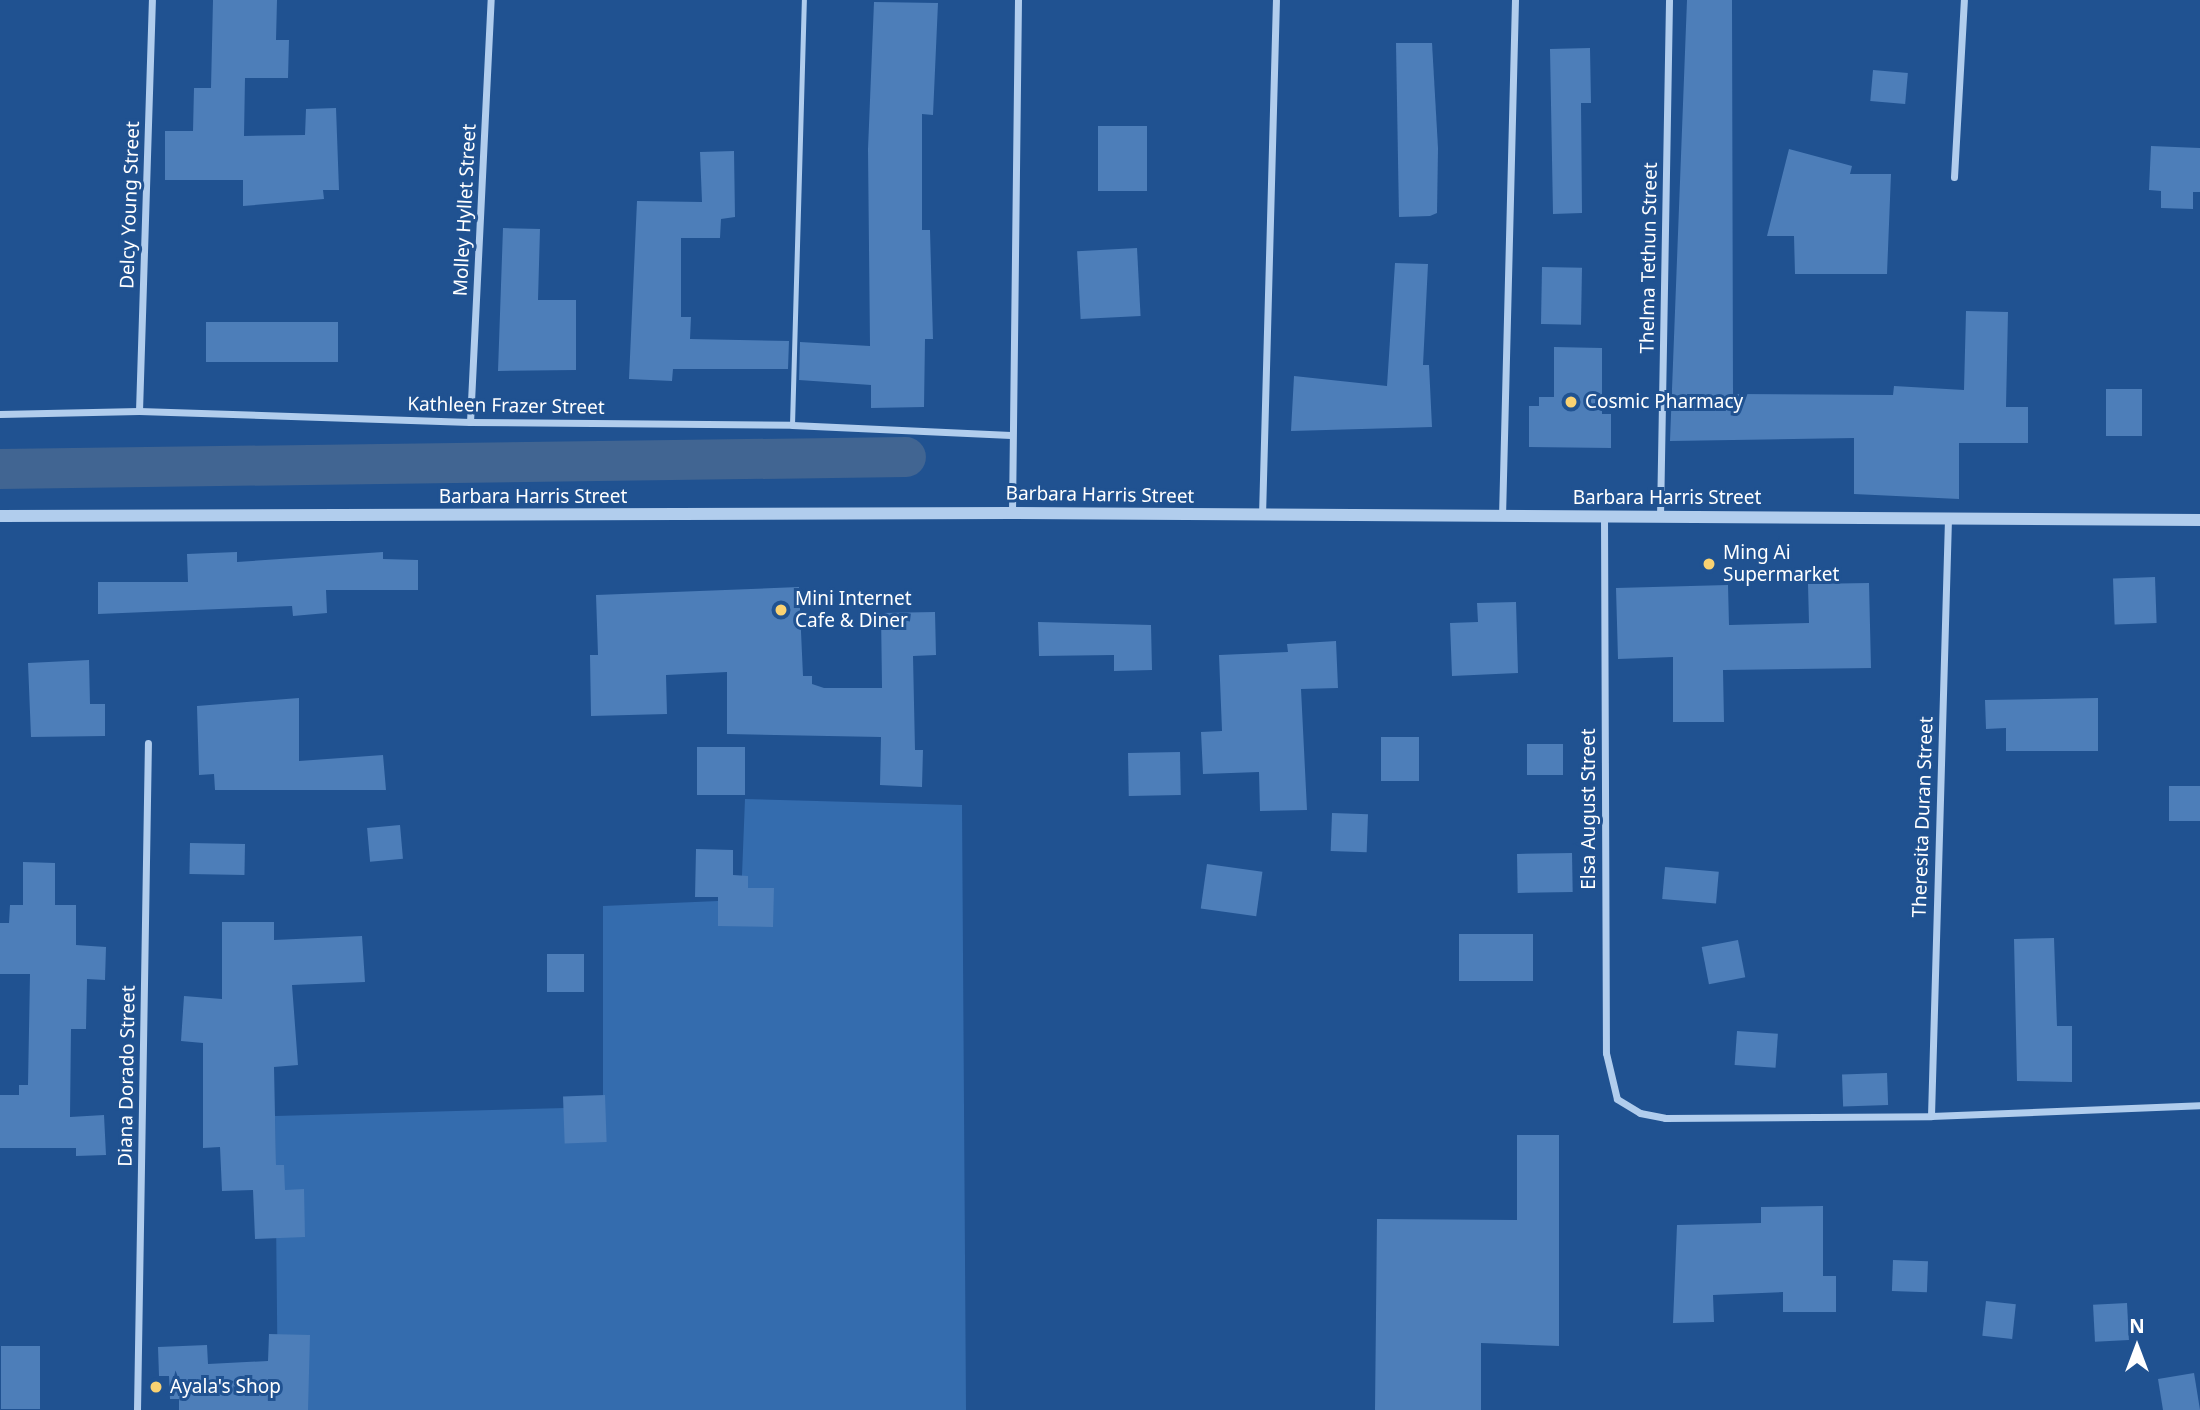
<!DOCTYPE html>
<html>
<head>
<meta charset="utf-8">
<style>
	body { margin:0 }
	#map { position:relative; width:2200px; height:1410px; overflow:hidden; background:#205291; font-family:"Noto Sans",sans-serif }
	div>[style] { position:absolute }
	.green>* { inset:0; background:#346cae }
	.canal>* { height:40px; margin:-20px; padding:0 20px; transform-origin:20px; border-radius:20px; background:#416592 }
	.building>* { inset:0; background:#4d7eb9; transform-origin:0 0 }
	.service>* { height:5px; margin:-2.5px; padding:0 2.5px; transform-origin:2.5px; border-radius:2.5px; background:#b1cded }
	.minor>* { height:7px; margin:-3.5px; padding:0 3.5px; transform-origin:3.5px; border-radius:3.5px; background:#b1cded }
	.tertiary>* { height:12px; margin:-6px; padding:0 6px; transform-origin:6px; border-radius:6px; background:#b1cded }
	.dots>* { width:19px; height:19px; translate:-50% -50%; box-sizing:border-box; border:4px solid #205291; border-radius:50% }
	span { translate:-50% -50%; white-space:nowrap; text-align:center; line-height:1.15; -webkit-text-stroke:6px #205291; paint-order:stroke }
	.street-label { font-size:19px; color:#fff }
	.poi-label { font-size:19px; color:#fff }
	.left { translate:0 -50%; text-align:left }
	.north { position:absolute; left:2102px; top:1312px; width:70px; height:70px; -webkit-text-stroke:5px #205291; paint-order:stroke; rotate:0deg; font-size:19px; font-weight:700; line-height:28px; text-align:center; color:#fff }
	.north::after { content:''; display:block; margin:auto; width:24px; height:32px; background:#fff; clip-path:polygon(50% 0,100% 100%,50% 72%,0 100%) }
</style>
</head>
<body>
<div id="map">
	<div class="green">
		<i style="clip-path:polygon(745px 799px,962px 805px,966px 1410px,278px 1410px,275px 1116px,603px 1107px,603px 906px,741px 900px)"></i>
	</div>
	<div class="canal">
		<i style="left:0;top:469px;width:906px;rotate:-0.76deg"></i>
	</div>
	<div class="building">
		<i style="clip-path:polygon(213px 0,277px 0,276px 40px,289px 40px,288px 78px,245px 78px,244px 136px,305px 135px,306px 109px,336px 108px,339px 190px,323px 190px,324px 199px,243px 206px,243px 180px,165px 180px,165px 131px,193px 131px,194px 88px,211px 88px)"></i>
		<i style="clip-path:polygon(1687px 0,1732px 0,1733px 394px,1893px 395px,1894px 386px,1964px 390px,1966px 311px,2008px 312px,2006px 407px,2028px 407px,2028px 443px,1959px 443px,1959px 499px,1854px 494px,1854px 438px,1670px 441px)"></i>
		<i style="clip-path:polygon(874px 2px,938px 3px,933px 115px,922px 114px,922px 230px,930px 230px,933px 339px,925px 339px,924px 407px,871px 408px,871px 385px,799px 380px,800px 342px,870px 346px,868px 149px)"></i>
		<i style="clip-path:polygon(1396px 43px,1432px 43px,1438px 148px,1437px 213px,1430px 216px,1399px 217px)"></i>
		<i style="clip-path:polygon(1590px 48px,1591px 103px,1581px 103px,1582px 213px,1553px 214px,1550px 49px)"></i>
		<i style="left:1873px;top:70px;width:35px;height:31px;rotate:5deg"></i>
		<i style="left:1098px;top:126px;width:49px;height:65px"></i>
		<i style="clip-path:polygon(2151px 146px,2200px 148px,2200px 192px,2193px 192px,2193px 209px,2161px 208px,2161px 191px,2149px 190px)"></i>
		<i style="clip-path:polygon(1789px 149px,1852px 166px,1850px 174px,1891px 174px,1887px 274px,1795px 274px,1794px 236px,1767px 236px)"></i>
		<i style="clip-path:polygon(734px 151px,735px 217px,721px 219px,720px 238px,681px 238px,681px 317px,691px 317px,690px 339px,789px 341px,788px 369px,673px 369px,672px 381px,629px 379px,637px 201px,702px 202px,700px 152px)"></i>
		<i style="clip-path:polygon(503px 228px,540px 229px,538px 300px,576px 300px,576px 370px,498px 371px)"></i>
		<i style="left:1137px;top:248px;width:68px;height:60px;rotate:87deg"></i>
		<i style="clip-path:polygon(1395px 263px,1428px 264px,1423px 365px,1429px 365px,1432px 427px,1291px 431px,1294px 376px,1387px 386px)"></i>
		<i style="left:1542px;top:267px;width:40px;height:57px;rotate:1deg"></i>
		<i style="left:206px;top:322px;width:132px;height:40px"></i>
		<i style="clip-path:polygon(1554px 347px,1602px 348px,1602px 414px,1611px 414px,1611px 448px,1529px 447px,1529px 406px,1539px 406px,1539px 397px,1554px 397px)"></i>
		<i style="left:2106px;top:389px;width:36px;height:47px"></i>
		<i style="clip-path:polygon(237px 552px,237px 562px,383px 552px,383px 559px,418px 560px,418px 590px,326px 590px,327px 613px,293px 616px,292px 606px,98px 614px,98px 582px,188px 582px,187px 554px)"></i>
		<i style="left:2155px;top:577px;width:46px;height:42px;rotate:88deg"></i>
		<i style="clip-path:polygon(1869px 583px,1871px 668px,1723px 670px,1724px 722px,1673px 722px,1673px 657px,1618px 659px,1616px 588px,1728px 585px,1729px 625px,1809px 623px,1808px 584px)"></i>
		<i style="clip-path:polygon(799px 587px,803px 676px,812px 676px,812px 684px,824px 688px,882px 688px,881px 613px,935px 612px,936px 655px,913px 656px,915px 750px,923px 750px,922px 787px,880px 785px,881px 737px,727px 734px,727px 672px,666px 675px,667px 714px,591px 716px,590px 655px,598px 655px,596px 595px)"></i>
		<i style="clip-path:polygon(1516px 602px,1518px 673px,1452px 676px,1450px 623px,1478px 622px,1477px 603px)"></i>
		<i style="clip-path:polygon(1038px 622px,1151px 625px,1152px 670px,1114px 671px,1114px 655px,1039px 656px)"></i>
		<i style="clip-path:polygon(1336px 641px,1338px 688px,1301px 689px,1307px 810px,1260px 811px,1259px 772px,1203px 774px,1201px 732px,1222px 731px,1219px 655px,1288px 652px,1287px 644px)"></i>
		<i style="clip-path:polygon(89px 660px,90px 704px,105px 704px,105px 736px,31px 737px,28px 663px)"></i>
		<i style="clip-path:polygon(299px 698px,299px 761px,383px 755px,386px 790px,215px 790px,214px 774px,199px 775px,197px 706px)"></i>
		<i style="clip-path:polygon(2098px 698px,2098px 751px,2006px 751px,2006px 728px,1986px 729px,1985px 700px)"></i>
		<i style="left:1381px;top:737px;width:38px;height:44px"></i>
		<i style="left:1527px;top:744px;width:36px;height:31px"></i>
		<i style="left:697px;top:747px;width:48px;height:48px"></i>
		<i style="left:1180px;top:752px;width:43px;height:52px;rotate:89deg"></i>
		<i style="left:2200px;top:786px;width:35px;height:31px;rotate:90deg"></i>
		<i style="left:1332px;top:813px;width:36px;height:38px;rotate:2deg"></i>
		<i style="left:400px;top:825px;width:34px;height:33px;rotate:85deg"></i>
		<i style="left:190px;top:843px;width:55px;height:31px;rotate:1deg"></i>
		<i style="clip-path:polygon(696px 849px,733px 850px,733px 875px,748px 876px,748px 888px,774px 888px,773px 927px,718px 926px,718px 897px,695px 897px)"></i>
		<i style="left:1572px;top:853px;width:39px;height:55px;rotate:89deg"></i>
		<i style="clip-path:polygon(23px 862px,55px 863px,55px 905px,76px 905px,76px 945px,106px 947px,105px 980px,87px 979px,86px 1029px,71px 1029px,70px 1117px,104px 1115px,106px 1155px,76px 1156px,76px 1148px,0 1148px,0 1095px,19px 1095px,19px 1085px,28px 1085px,30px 974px,0 974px,0 923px,9px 923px,10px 905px,23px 905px)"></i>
		<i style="left:1207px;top:864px;width:56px;height:45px;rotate:8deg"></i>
		<i style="left:1665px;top:867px;width:54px;height:32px;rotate:5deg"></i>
		<i style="clip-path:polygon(222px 922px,274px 922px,274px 940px,362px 936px,365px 982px,292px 985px,298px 1065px,274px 1067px,276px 1165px,284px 1165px,285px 1190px,304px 1189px,305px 1237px,255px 1239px,253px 1190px,222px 1191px,220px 1147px,203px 1148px,203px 1043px,181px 1041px,184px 996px,222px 999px)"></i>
		<i style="left:1533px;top:934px;width:47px;height:74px;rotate:90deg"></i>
		<i style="clip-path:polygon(2054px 938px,2057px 1026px,2072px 1026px,2072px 1082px,2017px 1081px,2014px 939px)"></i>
		<i style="left:1738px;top:940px;width:38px;height:37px;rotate:79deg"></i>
		<i style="left:547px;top:954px;width:37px;height:38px"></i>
		<i style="left:1737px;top:1031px;width:41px;height:34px;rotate:4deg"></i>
		<i style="left:1887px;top:1073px;width:32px;height:45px;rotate:88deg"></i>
		<i style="left:605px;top:1095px;width:47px;height:42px;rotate:88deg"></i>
		<i style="clip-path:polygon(1517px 1135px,1559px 1135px,1559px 1346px,1481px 1343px,1481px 1410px,1375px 1410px,1377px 1219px,1517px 1220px)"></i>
		<i style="clip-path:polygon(1823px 1206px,1823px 1276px,1836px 1276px,1836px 1312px,1783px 1312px,1783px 1292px,1713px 1295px,1714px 1322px,1673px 1323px,1677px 1225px,1761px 1223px,1761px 1207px)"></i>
		<i style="left:1893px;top:1260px;width:35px;height:31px;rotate:2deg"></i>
		<i style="left:1986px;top:1301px;width:30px;height:35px;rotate:6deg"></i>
		<i style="left:2127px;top:1303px;width:37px;height:34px;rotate:87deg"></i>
		<i style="clip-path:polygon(269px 1334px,310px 1335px,308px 1410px,179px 1410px,179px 1399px,170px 1399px,169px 1376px,159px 1376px,158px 1347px,207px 1345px,208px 1364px,268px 1361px)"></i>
		<i style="left:1px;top:1346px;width:39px;height:63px"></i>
		<i style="clip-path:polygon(2194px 1373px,2200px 1410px,2163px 1410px,2158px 1379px)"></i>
	</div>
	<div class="service">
		<i style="left:792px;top:425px;width:425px;rotate:-88.4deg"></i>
	</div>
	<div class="minor">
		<i style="left:1954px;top:177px;width:177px;rotate:-86.8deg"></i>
		<i style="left:139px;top:411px;width:411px;rotate:-88.2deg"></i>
		<i style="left:0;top:414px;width:139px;rotate:-1.2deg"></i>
		<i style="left:139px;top:411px;width:331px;rotate:1.9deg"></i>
		<i style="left:470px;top:422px;width:322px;rotate:0.5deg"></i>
		<i style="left:792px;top:425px;width:219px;rotate:2.6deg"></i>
		<i style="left:470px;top:422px;width:423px;rotate:-87.2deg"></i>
		<i style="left:1012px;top:513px;width:513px;rotate:-89.33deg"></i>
		<i style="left:1262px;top:516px;width:516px;rotate:-88.45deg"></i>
		<i style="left:1502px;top:517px;width:517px;rotate:-88.56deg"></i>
		<i style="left:1604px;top:517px;width:536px;rotate:89.79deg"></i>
		<i style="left:1606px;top:1053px;width:47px;rotate:76.6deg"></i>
		<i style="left:1617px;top:1099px;width:27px;rotate:31deg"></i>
		<i style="left:1640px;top:1113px;width:25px;rotate:11deg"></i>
		<i style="left:1665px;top:1118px;width:266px;rotate:-0.4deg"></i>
		<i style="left:1931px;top:1116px;width:269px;rotate:-2.3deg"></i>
		<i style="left:1660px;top:517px;width:517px;rotate:-89deg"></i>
		<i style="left:1931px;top:1116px;width:598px;rotate:-88.37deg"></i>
		<i style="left:137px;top:1410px;width:667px;rotate:-89.06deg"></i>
	</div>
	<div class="tertiary">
		<i style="left:0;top:516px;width:1012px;rotate:-0.17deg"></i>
		<i style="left:1012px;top:513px;width:1188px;rotate:0.34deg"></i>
	</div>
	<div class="dots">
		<i style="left:1571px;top:402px;background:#fad272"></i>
		<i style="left:1709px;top:564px;background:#fad272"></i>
		<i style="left:781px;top:610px;background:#fad272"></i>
		<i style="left:156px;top:1387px;background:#fad272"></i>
	</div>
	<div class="street-label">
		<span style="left:130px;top:205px;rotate:-88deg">Delcy Young Street</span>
		<span style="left:465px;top:210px;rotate:-87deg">Molley Hyllet Street</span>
		<span style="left:1649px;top:258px;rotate:-89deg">Thelma Tethun Street</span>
		<span style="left:506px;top:406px;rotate:1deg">Kathleen Frazer Street</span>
		<span style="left:1100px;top:495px;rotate:1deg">Barbara Harris Street</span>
		<span style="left:533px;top:497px">Barbara Harris Street</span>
		<span style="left:1667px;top:498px">Barbara Harris Street</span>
		<span style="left:1589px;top:809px;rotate:-90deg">Elsa August Street</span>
		<span style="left:1923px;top:817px;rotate:-88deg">Theresita Duran Street</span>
		<span style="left:127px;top:1076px;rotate:-89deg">Diana Dorado Street</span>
	</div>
	<div class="poi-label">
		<span class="left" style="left:1585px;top:402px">Cosmic Pharmacy</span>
		<span class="left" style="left:1723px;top:564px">Ming Ai<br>Supermarket</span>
		<span class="left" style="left:795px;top:610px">Mini Internet<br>Cafe &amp; Diner</span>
		<span class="left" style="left:170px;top:1387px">Ayala's Shop</span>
	</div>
	<div class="north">N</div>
</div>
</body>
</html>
